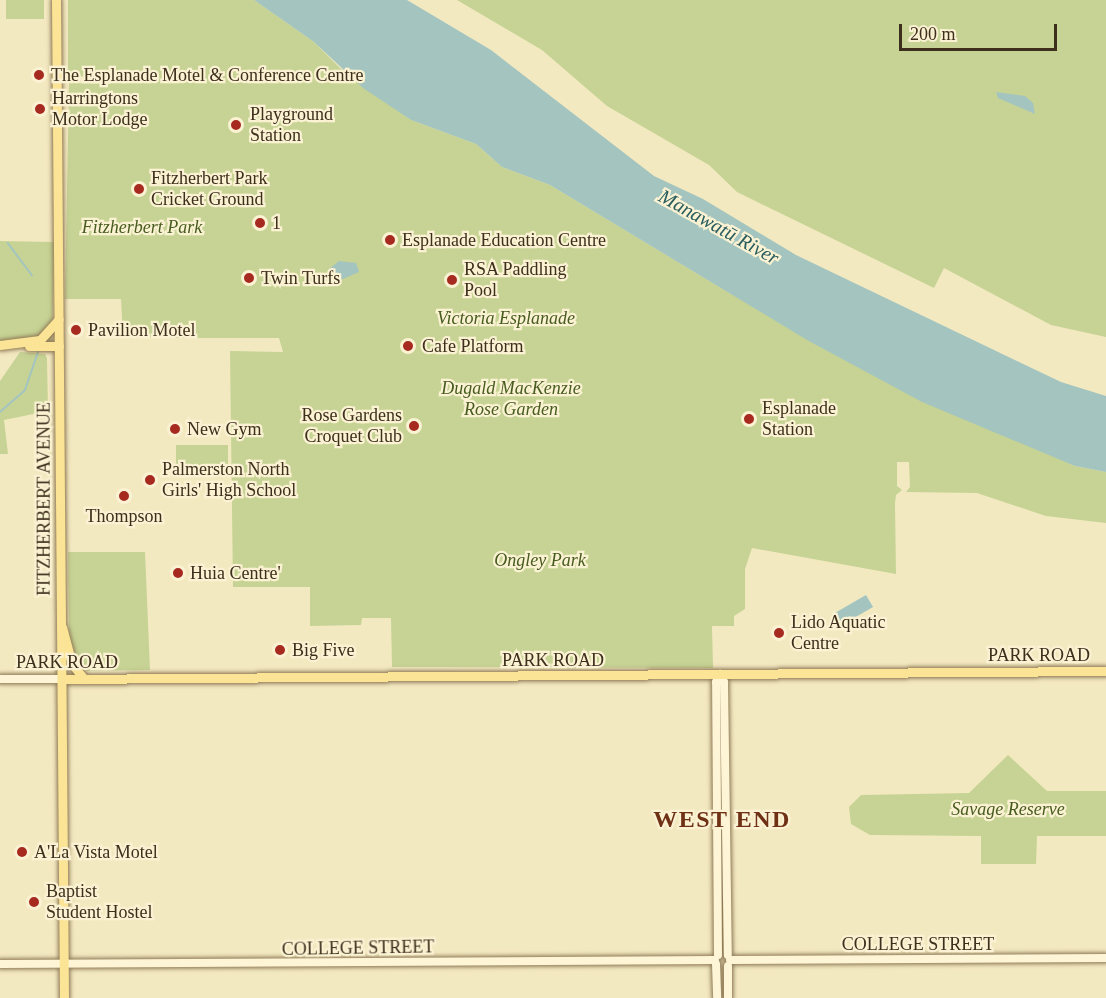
<!DOCTYPE html>
<html>
<head>
<meta charset="utf-8">
<style>
	body { margin:0 }
	#map { position:relative; width:1106px; height:998px; overflow:hidden; background:#f3e9c1; font-family:Georgia,serif }
	div>[style] { position:absolute }
	.green>* { inset:0; background:#c6d394; transform-origin:0 0 }
	.water>* { inset:0; background:#a4c5bf; transform-origin:0 0 }
	.stream>* { height:1.5px; margin:-0.75px; padding:0 0.75px; transform-origin:0.75px; border-radius:0.75px; background:#a4c5bf }
	.roads { filter:drop-shadow(0 0 2px #8f7a56) drop-shadow(0 0 2px #8f7a56) }
	.minor>* { height:8px; margin:-4px; padding:0 4px; transform-origin:4px; border-radius:4px; background:#fdf5d6 }
	.major>* { height:9px; margin:-4.5px; padding:0 4.5px; transform-origin:4.5px; border-radius:4.5px; background:#fbe495 }
	.dots>* { width:16px; height:16px; translate:-50% -50%; box-sizing:border-box; border:3px solid #faf2d2; border-radius:50% }
	span { translate:-50% -50%; white-space:nowrap; text-align:center; line-height:1.15; -webkit-text-stroke:4.5px #faf2d2; paint-order:stroke }
	.poi-label { font-size:18px; color:#3d2f1c }
	.left { translate:0 -50%; text-align:left }
	.right { translate:-100% -50%; text-align:right }
	.park-label { font-size:18px; color:#485c20; font-style:italic }
	.street-label { font-size:18px; color:#3d2f1c }
	.water-label { font-size:20px; color:#2a5d5f; font-style:italic }
	.district-label { font-size:24px; color:#6f3116; font-weight:700; letter-spacing:1.5px }
	.scale { position:absolute; left:899px; top:24px; width:158px; height:27px; box-sizing:border-box; border:3px solid #3d2f1c; border-top:0; padding-left:8px; font-size:18px; line-height:21px; white-space:nowrap; color:#3d2f1c; -webkit-text-stroke:4px #faf2d2; paint-order:stroke }
</style>
</head>
<body>
<div id="map">
	<div class="green">
		<i style="left:6px;top:0;width:38px;height:19px"></i>
		<i style="clip-path:polygon(68px 0,254px 0,314px 42px,340px 68px,411px 120px,476px 144px,502px 167px,550px 185px,731px 294px,1075px 466px,1106px 472px,1106px 523px,1046px 516px,977px 493px,906px 492px,910px 487px,909px 462px,897px 462px,897px 486px,902px 490px,896px 495px,895px 503px,896px 574px,752px 548px,745px 569px,745px 609px,734px 616px,734px 626px,712px 626px,713px 668px,392px 667px,391px 618px,362px 618px,361px 625px,310px 626px,310px 587px,233px 587px,230px 351px,283px 352px,279px 338px,123px 338px,121px 299px,65px 299px,69px 83px,110px 84px,111px 77px,68px 76px)"></i>
		<i style="clip-path:polygon(457px 0,1106px 0,1106px 337px,1051px 325px,944px 268px,934px 288px,737px 192px,709px 165px,607px 106px,542px 50px)"></i>
		<i style="left:0;top:241px;width:54px;height:100px;rotate:1deg"></i>
		<i style="clip-path:polygon(20px 352px,45px 354px,47px 358px,48px 411px,4px 420px,8px 454px,0 454px,0 381px)"></i>
		<i style="left:228px;top:445px;width:24px;height:52px;rotate:90deg"></i>
		<i style="clip-path:polygon(68px 552px,145px 552px,150px 670px,84px 671px,79px 667px,69px 635px)"></i>
		<i style="clip-path:polygon(1008px 755px,1047px 791px,1106px 791px,1106px 836px,1037px 836px,1036px 864px,981px 864px,981px 836px,870px 835px,851px 824px,849px 807px,861px 795px,969px 793px)"></i>
	</div>
	<div class="water">
		<i style="clip-path:polygon(254px 0,407px 0,491px 50px,654px 176px,703px 199px,796px 255px,1061px 382px,1106px 396px,1106px 472px,1075px 466px,922px 402px,807px 340px,550px 185px,502px 167px,476px 144px,411px 120px,363px 88px,314px 42px)"></i>
		<i style="clip-path:polygon(996px 92px,1025px 96px,1033px 103px,1035px 114px,998px 98px)"></i>
		<i style="clip-path:polygon(339px 261px,356px 263px,359px 272px,336px 282px,328px 270px)"></i>
		<i style="left:866px;top:595px;width:14px;height:39px;rotate:60deg"></i>
	</div>
	<div class="stream">
		<i style="left:8px;top:243px;width:40px;rotate:53deg"></i>
		<i style="left:0;top:412px;width:33px;rotate:-41deg"></i>
		<i style="left:25px;top:390px;width:43px;rotate:-71.1deg"></i>
	</div>
	<div class="roads">
		<div class="minor">
			<i style="left:720px;top:674px;width:9px;rotate:63deg"></i>
			<i style="left:724px;top:682px;width:273px;rotate:89.2deg"></i>
			<i style="left:0;top:679px;width:62px"></i>
			<i style="left:718px;top:955px;width:273px;rotate:-90.4deg"></i>
			<i style="left:716px;top:682px;width:9px;rotate:-63deg"></i>
			<i style="left:730px;top:960px;width:376px;rotate:-0.3deg"></i>
			<i style="left:0;top:964px;width:715px;rotate:-0.32deg"></i>
			<i style="left:716px;top:964px;width:34px;rotate:88deg"></i>
			<i style="left:728px;top:966px;width:32px;rotate:90deg"></i>
		</div>
		<div class="major">
			<i style="left:56px;top:0;width:998px;rotate:89.54deg"></i>
			<i style="left:0;top:345px;width:40px;rotate:-7.1deg"></i>
			<i style="left:40px;top:340px;width:28px;rotate:-48deg"></i>
			<i style="left:29px;top:346px;width:30px"></i>
			<i style="left:62px;top:627px;width:38px;rotate:75deg"></i>
			<i style="left:72px;top:664px;width:19px;rotate:51deg"></i>
			<i style="left:62px;top:679px;width:1044px;rotate:-0.44deg"></i>
		</div>
	</div>
	<div class="dots">
		<i style="left:39px;top:75px;background:#a62a1f"></i>
		<i style="left:40px;top:109px;background:#a62a1f"></i>
		<i style="left:236px;top:125px;background:#a62a1f"></i>
		<i style="left:139px;top:189px;background:#a62a1f"></i>
		<i style="left:260px;top:223px;background:#a62a1f"></i>
		<i style="left:390px;top:240px;background:#a62a1f"></i>
		<i style="left:249px;top:278px;background:#a62a1f"></i>
		<i style="left:452px;top:280px;background:#a62a1f"></i>
		<i style="left:76px;top:330px;background:#a62a1f"></i>
		<i style="left:408px;top:346px;background:#a62a1f"></i>
		<i style="left:749px;top:419px;background:#a62a1f"></i>
		<i style="left:414px;top:426px;background:#a62a1f"></i>
		<i style="left:175px;top:429px;background:#a62a1f"></i>
		<i style="left:150px;top:480px;background:#a62a1f"></i>
		<i style="left:124px;top:496px;background:#a62a1f"></i>
		<i style="left:178px;top:573px;background:#a62a1f"></i>
		<i style="left:779px;top:633px;background:#a62a1f"></i>
		<i style="left:280px;top:650px;background:#a62a1f"></i>
		<i style="left:22px;top:852px;background:#a62a1f"></i>
		<i style="left:34px;top:902px;background:#a62a1f"></i>
	</div>
	<div class="poi-label">
		<span class="left" style="left:51px;top:75px">The Esplanade Motel &amp; Conference Centre</span>
		<span class="left" style="left:52px;top:109px">Harringtons<br>Motor Lodge</span>
		<span class="left" style="left:250px;top:125px">Playground<br>Station</span>
		<span class="left" style="left:151px;top:189px">Fitzherbert Park<br>Cricket Ground</span>
		<span class="left" style="left:272px;top:223px">1</span>
		<span class="left" style="left:402px;top:240px">Esplanade Education Centre</span>
		<span class="left" style="left:464px;top:280px">RSA Paddling<br>Pool</span>
		<span class="left" style="left:261px;top:278px">Twin Turfs</span>
		<span class="left" style="left:88px;top:330px">Pavilion Motel</span>
		<span class="left" style="left:422px;top:346px">Cafe Platform</span>
		<span class="left" style="left:762px;top:419px">Esplanade<br>Station</span>
		<span class="right" style="left:402px;top:426px">Rose Gardens<br>Croquet Club</span>
		<span class="left" style="left:187px;top:429px">New Gym</span>
		<span class="left" style="left:162px;top:480px">Palmerston North<br>Girls' High School</span>
		<span style="left:124px;top:516px">Thompson</span>
		<span class="left" style="left:190px;top:573px">Huia Centre'</span>
		<span class="left" style="left:791px;top:633px">Lido Aquatic<br>Centre</span>
		<span class="left" style="left:292px;top:650px">Big Five</span>
		<span class="left" style="left:34px;top:852px">A'La Vista Motel</span>
		<span class="left" style="left:46px;top:902px">Baptist<br>Student Hostel</span>
	</div>
	<div class="park-label">
		<span style="left:142px;top:227px">Fitzherbert Park</span>
		<span style="left:506px;top:318px">Victoria Esplanade</span>
		<span style="left:511px;top:399px">Dugald MacKenzie<br>Rose Garden</span>
		<span style="left:540px;top:560px">Ongley Park</span>
		<span style="left:1008px;top:809px">Savage Reserve</span>
	</div>
	<div class="street-label">
		<span style="left:44px;top:499px;rotate:-90deg">FITZHERBERT AVENUE</span>
		<span style="left:1039px;top:655px">PARK ROAD</span>
		<span style="left:553px;top:660px">PARK ROAD</span>
		<span style="left:67px;top:662px">PARK ROAD</span>
		<span style="left:918px;top:944px">COLLEGE STREET</span>
		<span style="left:358px;top:948px;rotate:-1deg">COLLEGE STREET</span>
	</div>
	<div class="water-label">
		<span style="left:719px;top:227px;rotate:29deg">Manawatū River</span>
	</div>
	<div class="district-label">
		<span style="left:722px;top:820px">WEST END</span>
	</div>
	<div class="scale">200 m</div>
</div>
</body>
</html>
